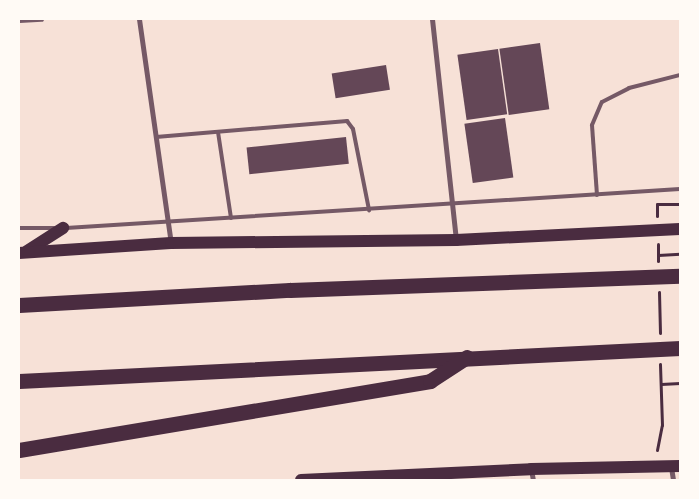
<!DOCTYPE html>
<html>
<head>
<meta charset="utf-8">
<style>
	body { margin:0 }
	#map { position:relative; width:699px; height:499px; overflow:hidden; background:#f7e1d7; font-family:"Asap Condensed",sans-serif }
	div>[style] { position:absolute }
	.building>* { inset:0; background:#644757; transform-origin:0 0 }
	.path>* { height:3px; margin:-1.5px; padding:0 1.5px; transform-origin:1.5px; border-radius:1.5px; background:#4a2c40 }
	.service>* { height:4px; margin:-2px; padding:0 2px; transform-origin:2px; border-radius:2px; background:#755966 }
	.minor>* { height:5px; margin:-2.5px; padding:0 2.5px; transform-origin:2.5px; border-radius:2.5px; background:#755966 }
	.primary>* { height:12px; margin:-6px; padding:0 6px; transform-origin:6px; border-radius:6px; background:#4a2c40 }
	.motorway>* { height:15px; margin:-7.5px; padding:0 7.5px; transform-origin:7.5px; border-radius:7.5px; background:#4a2c40 }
	span { translate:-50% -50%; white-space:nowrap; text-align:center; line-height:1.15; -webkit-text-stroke:4px #fffaf5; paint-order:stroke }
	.frame { position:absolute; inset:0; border:20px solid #fffaf5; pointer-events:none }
</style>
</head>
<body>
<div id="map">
	<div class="building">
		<i style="left:540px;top:43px;width:67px;height:41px;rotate:82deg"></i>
		<i style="left:498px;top:49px;width:66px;height:41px;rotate:82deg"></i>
		<i style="left:386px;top:65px;width:25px;height:55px;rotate:81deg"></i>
		<i style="left:505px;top:118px;width:60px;height:41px;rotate:82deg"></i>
		<i style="left:346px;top:137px;width:27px;height:100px;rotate:84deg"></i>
	</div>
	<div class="path">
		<i style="left:657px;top:216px;width:12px;rotate:-90deg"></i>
		<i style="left:657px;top:204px;width:23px"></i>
		<i style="left:658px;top:244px;width:17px;rotate:90deg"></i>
		<i style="left:658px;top:255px;width:22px;rotate:-3deg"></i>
		<i style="left:659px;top:292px;width:41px;rotate:88.6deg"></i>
		<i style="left:661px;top:384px;width:19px;rotate:-3deg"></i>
		<i style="left:657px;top:450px;width:25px;rotate:-79deg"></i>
		<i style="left:662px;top:425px;width:61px;rotate:-91.9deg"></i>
	</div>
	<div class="service">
		<i style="left:218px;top:132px;width:87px;rotate:81.4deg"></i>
		<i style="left:156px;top:137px;width:192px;rotate:-4.8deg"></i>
		<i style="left:347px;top:121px;width:10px;rotate:53deg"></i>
		<i style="left:353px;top:129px;width:83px;rotate:78.8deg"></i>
		<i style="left:597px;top:195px;width:70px;rotate:-94.1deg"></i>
		<i style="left:592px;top:125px;width:25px;rotate:-67deg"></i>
		<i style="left:602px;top:102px;width:30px;rotate:-27deg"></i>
		<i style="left:629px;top:88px;width:53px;rotate:-14.3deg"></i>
		<i style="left:19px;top:228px;width:35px"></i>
		<i style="left:66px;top:228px;width:615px;rotate:-3.63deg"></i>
	</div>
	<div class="minor">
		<i style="left:139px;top:19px;width:226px;rotate:81.9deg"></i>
		<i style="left:432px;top:19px;width:222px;rotate:83.8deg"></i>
		<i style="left:19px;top:20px;width:22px;rotate:-3deg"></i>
		<i style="left:671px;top:467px;width:13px;rotate:81deg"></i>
		<i style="left:531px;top:469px;width:11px;rotate:80deg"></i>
	</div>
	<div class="primary">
		<i style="left:27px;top:251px;width:43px;rotate:-32.6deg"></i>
		<i style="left:19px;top:253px;width:152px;rotate:-3.8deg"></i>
		<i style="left:171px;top:243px;width:285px;rotate:-0.6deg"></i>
		<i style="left:456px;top:240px;width:224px;rotate:-2.8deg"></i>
		<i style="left:301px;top:480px;width:230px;rotate:-2.7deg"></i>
		<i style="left:531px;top:469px;width:149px;rotate:-1.2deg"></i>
	</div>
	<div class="motorway">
		<i style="left:19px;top:305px;width:271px;rotate:-3.2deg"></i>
		<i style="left:290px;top:290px;width:390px;rotate:-2.1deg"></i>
		<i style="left:19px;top:381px;width:662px;rotate:-2.86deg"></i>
		<i style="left:19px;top:450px;width:417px;rotate:-9.5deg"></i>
		<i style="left:430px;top:381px;width:44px;rotate:-33deg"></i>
	</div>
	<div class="frame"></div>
</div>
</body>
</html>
